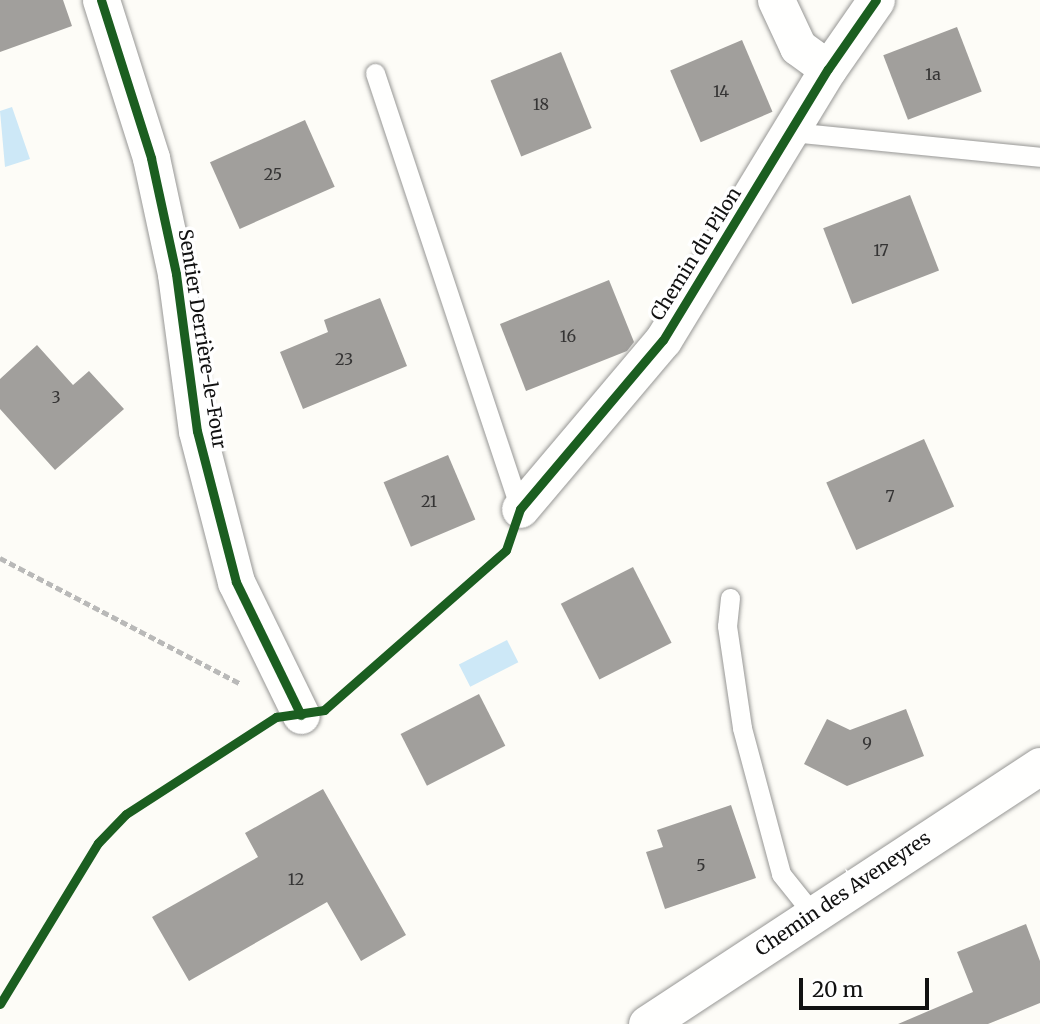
<!DOCTYPE html>
<html>
<head>
<meta charset="utf-8">
<style>
	body { margin:0 }
	#map { position:relative; width:1040px; height:1024px; overflow:hidden; background:#fdfcf7; font-family:Merriweather,serif }
	div>[style] { position:absolute }
	.water>* { inset:0; background:#cde8f7; transform-origin:0 0 }
	.building>* { inset:0; background:#a19f9c; transform-origin:0 0 }
	.path>* { height:4.5px; margin-top:-2.25px; transform-origin:0; background:repeating-linear-gradient(90deg,#b9b9b8 0 7px,transparent 0 10.5px) }
	.roads { filter:drop-shadow(0 0 2px #979795) drop-shadow(0 0 2px #979795) }
	.lane>* { height:19px; margin:-9.5px; padding:0 9.5px; transform-origin:9.5px; border-radius:9.5px; background:#fffffe }
	.street>* { height:37px; margin:-18.5px; padding:0 18.5px; transform-origin:18.5px; border-radius:18.5px; background:#fffffe }
	.cycleway>* { height:9px; margin:-4.5px; padding:0 4.5px; transform-origin:4.5px; border-radius:4.5px; background:#1b5e20 }
	span { translate:-50% -50%; white-space:nowrap; text-align:center; line-height:1.15; -webkit-text-stroke:7px #fff; paint-order:stroke }
	.number-label { font-size:16px; color:#353434 }
	.number-label span { -webkit-text-stroke-width:0 }
	.street-label { font-size:19px; color:#111 }
	.scale { position:absolute; left:799px; top:978px; width:130px; height:32px; box-sizing:border-box; border:4px solid #111; border-top:0; padding-left:9px; font-size:21px; line-height:24px; white-space:nowrap; color:#111; -webkit-text-stroke:5px #fff; paint-order:stroke }
</style>
</head>
<body>
<div id="map">
	<div class="water">
		<i style="clip-path:polygon(12px 107px,30px 159px,5px 167px,0 111px)"></i>
		<i style="left:507px;top:640px;width:25px;height:54px;rotate:63deg"></i>
	</div>
	<div class="building">
		<i style="clip-path:polygon(0 0,63px 0,72px 26px,0 52px)"></i>
		<i style="left:957px;top:27px;width:69px;height:79px;rotate:69deg"></i>
		<i style="left:742px;top:40px;width:78px;height:78px;rotate:67deg"></i>
		<i style="left:561px;top:52px;width:82px;height:76px;rotate:68deg"></i>
		<i style="left:305px;top:120px;width:73px;height:104px;rotate:66deg"></i>
		<i style="left:910px;top:195px;width:81px;height:93px;rotate:69deg"></i>
		<i style="clip-path:polygon(609px 280px,634px 342px,627px 351px,526px 391px,500px 324px)"></i>
		<i style="clip-path:polygon(380px 298px,407px 366px,303px 409px,280px 352px,328px 332px,324px 320px)"></i>
		<i style="clip-path:polygon(37px 345px,73px 385px,89px 371px,124px 409px,55px 470px,0 409px,0 379px)"></i>
		<i style="left:924px;top:439px;width:74px;height:107px;rotate:66deg"></i>
		<i style="left:448px;top:455px;width:70px;height:70px;rotate:67deg"></i>
		<i style="left:633px;top:567px;width:85px;height:81px;rotate:63deg"></i>
		<i style="left:479px;top:694px;width:58px;height:88px;rotate:63deg"></i>
		<i style="clip-path:polygon(906px 709px,924px 756px,847px 786px,804px 764px,827px 719px,850px 730px)"></i>
		<i style="clip-path:polygon(323px 789px,406px 935px,361px 961px,327px 902px,189px 981px,152px 917px,258px 857px,245px 833px)"></i>
		<i style="clip-path:polygon(731px 805px,756px 878px,665px 909px,646px 852px,663px 847px,657px 830px)"></i>
		<i style="clip-path:polygon(1026px 924px,1040px 961px,1040px 1003px,988px 1024px,898px 1024px,973px 992px,957px 952px)"></i>
	</div>
	<div class="path">
		<i style="left:0;top:558px;width:270px;rotate:27.6deg"></i>
		<i style="left:337px;top:699px;width:229px;rotate:-41.8deg"></i>
		<i style="left:0;top:1004px;width:188px;rotate:-58.7deg"></i>
		<i style="left:98px;top:843px;width:40px;rotate:-46deg"></i>
		<i style="left:126px;top:814px;width:162px;rotate:-32.9deg"></i>
	</div>
	<div class="roads">
		<div class="lane">
			<i style="left:375px;top:73px;width:459px;rotate:71.6deg"></i>
			<i style="left:791px;top:132px;width:250px;rotate:5.7deg"></i>
			<i style="left:730px;top:598px;width:28px;rotate:96deg"></i>
			<i style="left:727px;top:626px;width:103px;rotate:81.6deg"></i>
			<i style="left:742px;top:728px;width:151px;rotate:75deg"></i>
			<i style="left:781px;top:874px;width:51px;rotate:51.3deg"></i>
		</div>
		<div class="street">
			<i style="left:101px;top:0;width:166px;rotate:72.4deg"></i>
			<i style="left:151px;top:158px;width:119px;rotate:77.8deg"></i>
			<i style="left:176px;top:274px;width:158px;rotate:82.4deg"></i>
			<i style="left:197px;top:431px;width:156px;rotate:75.5deg"></i>
			<i style="left:236px;top:582px;width:148px;rotate:64deg"></i>
			<i style="left:776px;top:0;width:52px;rotate:64.9deg"></i>
			<i style="left:798px;top:47px;width:37px;rotate:36deg"></i>
			<i style="left:520px;top:509px;width:221px;rotate:-49.8deg"></i>
			<i style="left:663px;top:340px;width:317px;rotate:-58.7deg"></i>
			<i style="left:828px;top:69px;width:84px;rotate:-55.2deg"></i>
			<i style="left:647px;top:1024px;width:470px;rotate:-33.3deg"></i>
		</div>
	</div>
	<div class="cycleway">
		<i style="left:101px;top:0;width:166px;rotate:72.4deg"></i>
		<i style="left:151px;top:158px;width:119px;rotate:77.8deg"></i>
		<i style="left:176px;top:274px;width:158px;rotate:82.4deg"></i>
		<i style="left:197px;top:431px;width:156px;rotate:75.5deg"></i>
		<i style="left:236px;top:582px;width:148px;rotate:64deg"></i>
		<i style="left:0;top:1004px;width:188px;rotate:-58.7deg"></i>
		<i style="left:98px;top:843px;width:40px;rotate:-46deg"></i>
		<i style="left:126px;top:814px;width:179px;rotate:-32.9deg"></i>
		<i style="left:276px;top:717px;width:49px;rotate:-8.3deg"></i>
		<i style="left:324px;top:710px;width:242px;rotate:-41.3deg"></i>
		<i style="left:506px;top:550px;width:43px;rotate:-71.1deg"></i>
		<i style="left:520px;top:509px;width:221px;rotate:-49.8deg"></i>
		<i style="left:663px;top:340px;width:317px;rotate:-58.7deg"></i>
		<i style="left:828px;top:69px;width:84px;rotate:-55.2deg"></i>
	</div>
	<div class="number-label">
		<span style="left:933px;top:74px">1a</span>
		<span style="left:721px;top:91px">14</span>
		<span style="left:541px;top:104px">18</span>
		<span style="left:273px;top:174px">25</span>
		<span style="left:881px;top:250px">17</span>
		<span style="left:568px;top:336px">16</span>
		<span style="left:344px;top:359px">23</span>
		<span style="left:56px;top:397px">3</span>
		<span style="left:890px;top:496px">7</span>
		<span style="left:429px;top:501px">21</span>
		<span style="left:867px;top:743px">9</span>
		<span style="left:701px;top:865px">5</span>
		<span style="left:296px;top:879px">12</span>
	</div>
	<div class="street-label">
		<span style="left:696px;top:254px;rotate:-58deg">Chemin du Pilon</span>
		<span style="left:202px;top:339px;rotate:81deg">Sentier Derrière-le-Four</span>
		<span style="left:843px;top:894px;rotate:-34deg">Chemin des Aveneyres</span>
	</div>
	<div class="scale">20 m</div>
</div>
</body>
</html>
